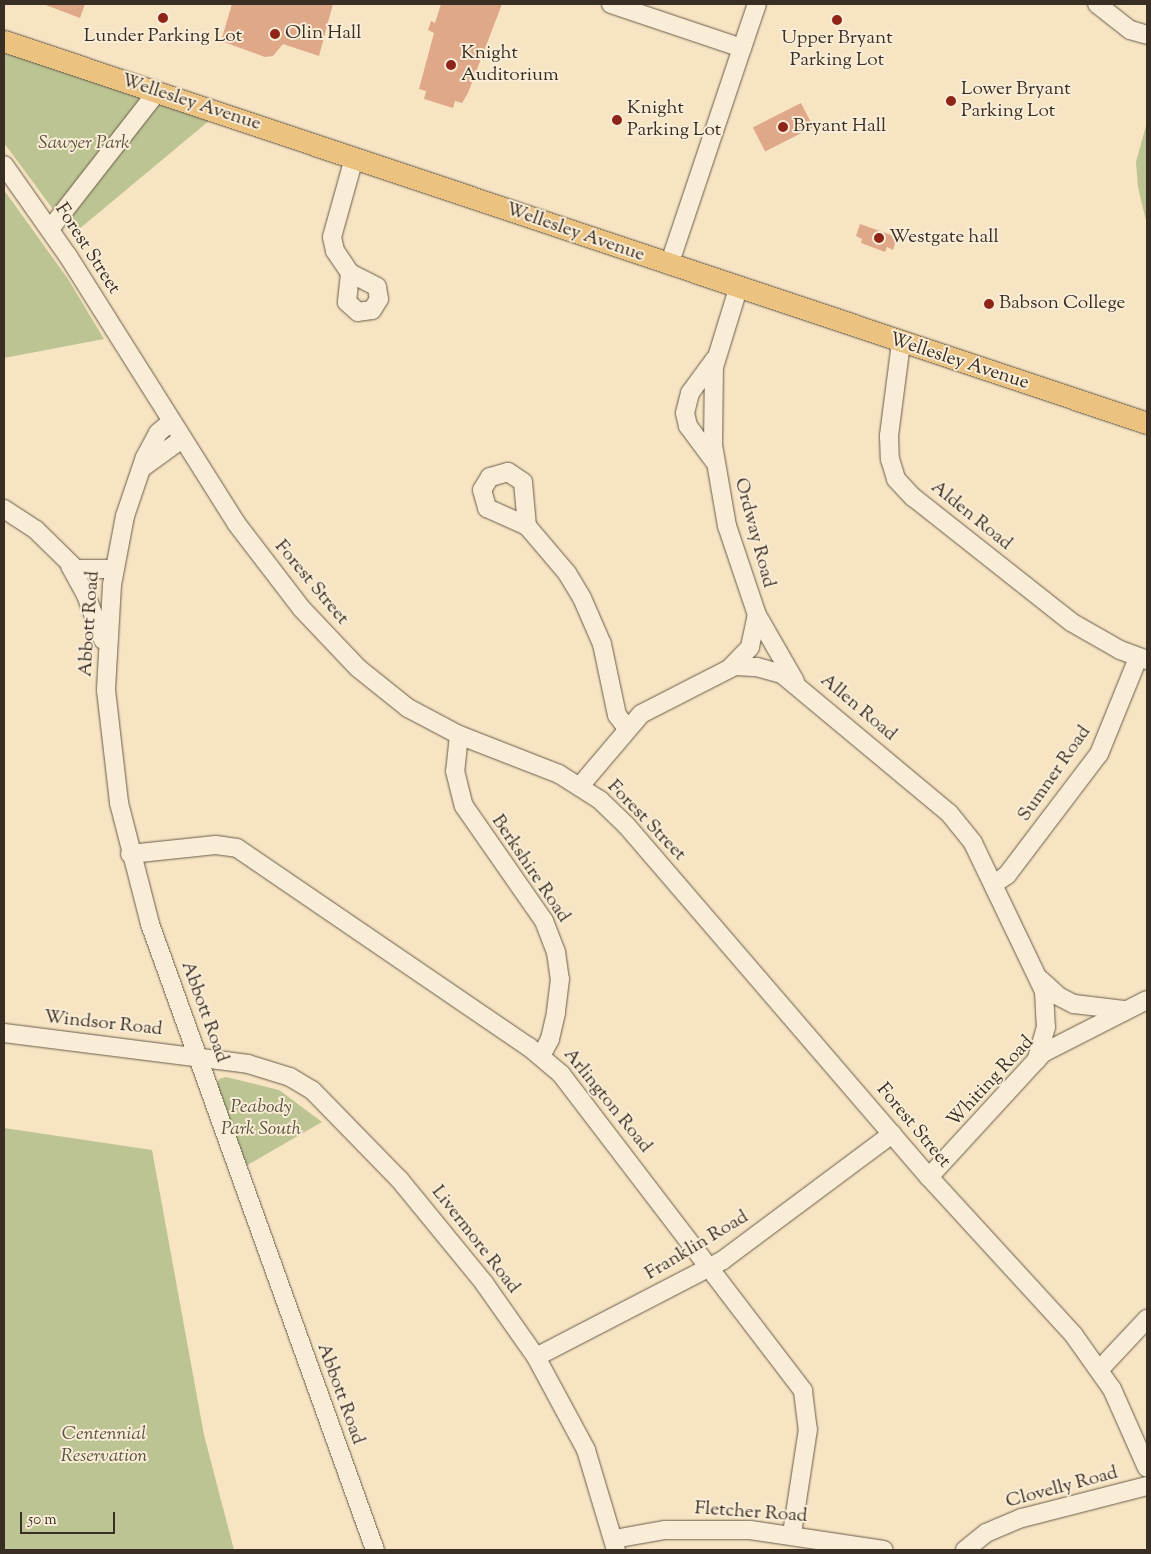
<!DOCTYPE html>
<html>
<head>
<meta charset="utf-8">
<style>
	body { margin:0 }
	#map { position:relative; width:1151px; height:1554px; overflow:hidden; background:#f7e4c2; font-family:"Sorts Mill Goudy",serif }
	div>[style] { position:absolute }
	.green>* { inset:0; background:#bdc493 }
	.building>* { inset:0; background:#dfa889; transform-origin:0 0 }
	.roads { filter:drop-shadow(0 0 1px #685c4b) drop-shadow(0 0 1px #685c4b) }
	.minor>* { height:18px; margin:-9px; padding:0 9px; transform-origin:9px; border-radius:9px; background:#faedd7 }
	.major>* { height:21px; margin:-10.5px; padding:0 10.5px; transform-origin:10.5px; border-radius:10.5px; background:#ecc281 }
	.dots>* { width:14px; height:14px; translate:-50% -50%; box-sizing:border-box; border:2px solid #faedd7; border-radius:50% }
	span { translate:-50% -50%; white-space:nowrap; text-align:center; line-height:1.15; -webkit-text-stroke:4px #faedd7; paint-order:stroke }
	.poi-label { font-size:19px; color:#392e23 }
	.left { translate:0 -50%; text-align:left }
	.street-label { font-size:19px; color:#392e23 }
	.park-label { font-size:19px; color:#5a543f; font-style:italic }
	.frame { position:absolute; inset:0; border:5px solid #392e23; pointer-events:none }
	.scale { position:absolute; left:20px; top:1512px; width:95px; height:22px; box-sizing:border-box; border:2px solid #392e23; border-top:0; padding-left:6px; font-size:15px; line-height:18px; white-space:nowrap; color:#392e23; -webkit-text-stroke:4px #faedd7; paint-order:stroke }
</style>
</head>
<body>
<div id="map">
	<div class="green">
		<i style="clip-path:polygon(4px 50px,210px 120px,72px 235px,4px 143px)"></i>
		<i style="clip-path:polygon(1147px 122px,1147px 225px,1138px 187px,1136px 162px)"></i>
		<i style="clip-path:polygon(4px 190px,68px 279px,104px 339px,4px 358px)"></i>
		<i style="clip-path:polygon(226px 1077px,279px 1090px,322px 1122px,244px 1167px,216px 1086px,219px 1079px)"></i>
		<i style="clip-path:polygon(4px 1128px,152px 1150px,204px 1435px,234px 1550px,4px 1550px)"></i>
	</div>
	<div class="building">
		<i style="clip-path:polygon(43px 4px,85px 4px,80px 18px)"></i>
		<i style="clip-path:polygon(232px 4px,333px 4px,319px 56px,283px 44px,273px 56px,265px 57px,221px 41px)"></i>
		<i style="clip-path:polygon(441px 4px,502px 4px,468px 93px,462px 103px,455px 101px,453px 108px,424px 99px,426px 91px,419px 89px,434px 33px,428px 30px,431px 21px,435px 23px)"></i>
		<i style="left:801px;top:103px;width:27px;height:54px;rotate:63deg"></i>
		<i style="clip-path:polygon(860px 224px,897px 237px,893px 250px,887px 247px,885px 252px,861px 243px,862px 239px,856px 236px)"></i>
	</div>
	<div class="roads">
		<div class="minor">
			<i style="left:611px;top:4px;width:138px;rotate:18.6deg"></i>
			<i style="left:742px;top:48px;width:46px;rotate:-71.2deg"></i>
			<i style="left:1097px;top:4px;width:42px;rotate:38.2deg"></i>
			<i style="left:1130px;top:30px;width:18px;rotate:16deg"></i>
			<i style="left:4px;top:165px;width:111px;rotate:54.9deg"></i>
			<i style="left:68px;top:256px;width:315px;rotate:57.8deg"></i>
			<i style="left:236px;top:523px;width:108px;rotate:52.5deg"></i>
			<i style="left:302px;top:609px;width:81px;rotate:46.5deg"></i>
			<i style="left:358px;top:668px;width:64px;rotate:38.7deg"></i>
			<i style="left:408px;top:708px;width:58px;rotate:27.9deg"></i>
			<i style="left:459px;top:735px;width:107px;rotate:21.3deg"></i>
			<i style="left:559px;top:774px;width:49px;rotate:32.4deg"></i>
			<i style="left:600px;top:800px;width:36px;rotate:44deg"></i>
			<i style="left:626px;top:825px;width:464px;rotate:49.3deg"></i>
			<i style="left:929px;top:1177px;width:213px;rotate:47.5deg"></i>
			<i style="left:1073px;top:1334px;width:67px;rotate:54.7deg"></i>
			<i style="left:1112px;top:1389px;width:86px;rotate:66.1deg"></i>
			<i style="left:50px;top:229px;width:174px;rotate:-52deg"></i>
			<i style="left:669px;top:265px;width:229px;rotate:-71.4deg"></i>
			<i style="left:350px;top:273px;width:27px;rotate:-124deg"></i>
			<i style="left:335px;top:251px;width:14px;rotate:-102deg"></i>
			<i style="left:332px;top:237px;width:82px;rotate:-74.4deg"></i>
			<i style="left:350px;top:273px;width:30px;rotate:27deg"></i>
			<i style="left:377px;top:287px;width:12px;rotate:81deg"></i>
			<i style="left:379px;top:299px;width:13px;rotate:122deg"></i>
			<i style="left:372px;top:310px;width:14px;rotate:172deg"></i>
			<i style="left:358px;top:312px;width:15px;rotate:-138deg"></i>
			<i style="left:347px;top:302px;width:29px;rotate:-84deg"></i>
			<i style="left:901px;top:343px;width:94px;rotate:97.4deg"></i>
			<i style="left:889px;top:436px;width:23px;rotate:88deg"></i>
			<i style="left:890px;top:459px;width:21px;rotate:73deg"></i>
			<i style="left:896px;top:479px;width:25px;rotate:47deg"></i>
			<i style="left:913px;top:497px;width:201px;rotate:38.3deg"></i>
			<i style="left:1071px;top:622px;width:56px;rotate:29.7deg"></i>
			<i style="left:1120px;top:650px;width:29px;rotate:20deg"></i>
			<i style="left:171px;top:422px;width:17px;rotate:140deg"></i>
			<i style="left:158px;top:433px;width:27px;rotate:118deg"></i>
			<i style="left:145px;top:457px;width:62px;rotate:108.7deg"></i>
			<i style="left:125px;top:516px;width:70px;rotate:100.7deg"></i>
			<i style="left:112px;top:585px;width:105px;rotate:93.3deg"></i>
			<i style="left:106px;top:690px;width:114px;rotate:83.4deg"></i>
			<i style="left:119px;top:803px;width:125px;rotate:75.6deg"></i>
			<i style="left:150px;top:924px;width:665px;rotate:70.23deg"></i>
			<i style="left:714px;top:461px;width:44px;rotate:-126.6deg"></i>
			<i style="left:688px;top:426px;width:13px;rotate:-103deg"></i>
			<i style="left:685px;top:413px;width:21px;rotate:-76deg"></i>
			<i style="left:690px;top:393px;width:42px;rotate:-53.7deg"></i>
			<i style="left:142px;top:468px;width:49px;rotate:-35.9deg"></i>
			<i style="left:4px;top:509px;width:38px;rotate:33deg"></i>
			<i style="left:36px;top:530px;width:56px;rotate:44.3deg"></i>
			<i style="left:76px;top:569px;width:38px"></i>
			<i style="left:527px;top:526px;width:44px;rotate:-95.2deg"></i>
			<i style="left:523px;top:482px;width:18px;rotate:-146deg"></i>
			<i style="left:508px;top:472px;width:19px;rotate:164deg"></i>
			<i style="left:490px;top:477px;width:15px;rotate:122deg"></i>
			<i style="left:482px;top:490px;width:19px;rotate:74deg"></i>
			<i style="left:487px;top:508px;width:44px;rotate:24.2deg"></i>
			<i style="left:527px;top:526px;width:62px;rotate:49.6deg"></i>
			<i style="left:567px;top:573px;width:29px;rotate:59deg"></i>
			<i style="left:582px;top:598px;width:50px;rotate:66.5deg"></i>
			<i style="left:602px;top:644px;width:73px;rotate:78.1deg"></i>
			<i style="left:617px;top:715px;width:15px;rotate:53deg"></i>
			<i style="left:70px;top:566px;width:33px;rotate:61deg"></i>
			<i style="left:86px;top:595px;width:48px;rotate:69.3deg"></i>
			<i style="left:757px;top:615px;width:76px;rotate:60.1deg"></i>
			<i style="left:730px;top:668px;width:29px;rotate:-46deg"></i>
			<i style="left:750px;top:647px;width:33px;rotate:-78deg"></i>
			<i style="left:757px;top:615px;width:94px;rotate:-108.6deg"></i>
			<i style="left:727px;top:526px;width:82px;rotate:-99.8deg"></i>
			<i style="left:713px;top:445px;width:78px;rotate:-89.3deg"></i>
			<i style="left:714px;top:367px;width:82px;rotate:-72.9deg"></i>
			<i style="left:459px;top:735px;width:36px;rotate:96deg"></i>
			<i style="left:455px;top:771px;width:36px;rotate:76deg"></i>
			<i style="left:464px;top:806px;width:140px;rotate:55.2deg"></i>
			<i style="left:544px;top:921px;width:33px;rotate:69deg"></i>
			<i style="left:556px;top:952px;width:27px;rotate:82deg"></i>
			<i style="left:560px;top:979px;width:34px;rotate:97deg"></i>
			<i style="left:556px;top:1013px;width:27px;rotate:103deg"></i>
			<i style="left:550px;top:1039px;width:19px;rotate:118deg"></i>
			<i style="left:580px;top:786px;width:94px;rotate:-49.7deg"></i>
			<i style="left:641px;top:714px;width:106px;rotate:-27.1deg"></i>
			<i style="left:735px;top:666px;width:22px;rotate:3deg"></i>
			<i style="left:757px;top:667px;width:26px;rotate:16deg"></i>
			<i style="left:782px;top:674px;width:217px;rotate:39.8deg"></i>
			<i style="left:949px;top:813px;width:38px;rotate:51deg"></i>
			<i style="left:973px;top:843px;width:164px;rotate:64.4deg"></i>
			<i style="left:1044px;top:991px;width:36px;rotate:87deg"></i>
			<i style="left:1046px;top:1027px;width:35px;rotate:106deg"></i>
			<i style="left:130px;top:854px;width:86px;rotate:-6deg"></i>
			<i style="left:216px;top:845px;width:21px;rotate:8deg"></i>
			<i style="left:237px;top:848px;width:353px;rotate:34.3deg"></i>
			<i style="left:529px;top:1047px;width:42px;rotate:40.2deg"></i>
			<i style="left:561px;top:1074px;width:399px;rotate:52.6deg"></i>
			<i style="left:803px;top:1391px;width:38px;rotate:83deg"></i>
			<i style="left:808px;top:1429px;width:106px;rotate:98.7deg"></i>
			<i style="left:994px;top:884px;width:16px;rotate:-35deg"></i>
			<i style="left:1007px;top:875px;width:152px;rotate:-52.8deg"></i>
			<i style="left:1099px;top:754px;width:104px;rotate:-67.9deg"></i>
			<i style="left:1041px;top:980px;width:23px;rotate:43deg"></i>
			<i style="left:1058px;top:996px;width:18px;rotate:27deg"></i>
			<i style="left:1074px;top:1004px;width:50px;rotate:6.8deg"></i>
			<i style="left:4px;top:1033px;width:246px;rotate:7.2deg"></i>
			<i style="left:248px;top:1064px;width:44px;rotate:17.2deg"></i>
			<i style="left:290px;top:1077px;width:26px;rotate:31deg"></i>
			<i style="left:312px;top:1090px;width:124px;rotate:45.7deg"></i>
			<i style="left:399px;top:1179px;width:134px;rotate:50.7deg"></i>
			<i style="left:484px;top:1283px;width:90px;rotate:54.9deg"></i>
			<i style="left:536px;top:1357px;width:106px;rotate:61.7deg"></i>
			<i style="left:586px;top:1450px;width:104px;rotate:73.3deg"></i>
			<i style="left:929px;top:1177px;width:168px;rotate:-47.4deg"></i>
			<i style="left:1043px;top:1053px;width:117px;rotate:-27deg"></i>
			<i style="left:536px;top:1357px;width:211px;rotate:-27.4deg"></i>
			<i style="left:723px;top:1260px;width:211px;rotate:-36.7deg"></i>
			<i style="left:1100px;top:1369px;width:69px;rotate:-46.8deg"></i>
			<i style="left:614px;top:1539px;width:52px;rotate:-10deg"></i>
			<i style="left:665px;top:1530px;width:85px"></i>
			<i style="left:750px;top:1530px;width:135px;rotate:8.5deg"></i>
			<i style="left:965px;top:1550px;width:27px;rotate:-39deg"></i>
			<i style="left:986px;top:1533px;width:39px;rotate:-23deg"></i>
			<i style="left:1022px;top:1518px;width:129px;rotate:-14.4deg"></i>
		</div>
		<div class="major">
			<i style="left:4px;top:41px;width:1205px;rotate:18.48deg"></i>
		</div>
	</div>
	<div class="dots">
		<i style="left:163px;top:18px;background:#8f2418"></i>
		<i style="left:837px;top:20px;background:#8f2418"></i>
		<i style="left:275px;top:34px;background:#8f2418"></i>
		<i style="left:451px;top:65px;background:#8f2418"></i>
		<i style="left:951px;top:101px;background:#8f2418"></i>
		<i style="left:617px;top:120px;background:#8f2418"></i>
		<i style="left:783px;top:127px;background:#8f2418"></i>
		<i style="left:879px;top:238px;background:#8f2418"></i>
		<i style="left:989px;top:304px;background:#8f2418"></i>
	</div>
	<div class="poi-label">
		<span class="left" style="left:285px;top:34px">Olin Hall</span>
		<span style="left:163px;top:37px">Lunder Parking Lot</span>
		<span style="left:837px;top:50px">Upper Bryant<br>Parking Lot</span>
		<span class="left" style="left:461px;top:65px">Knight<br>Auditorium</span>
		<span class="left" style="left:961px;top:101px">Lower Bryant<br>Parking Lot</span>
		<span class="left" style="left:627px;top:120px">Knight<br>Parking Lot</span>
		<span class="left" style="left:793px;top:127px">Bryant Hall</span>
		<span class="left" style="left:889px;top:238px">Westgate hall</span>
		<span class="left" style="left:999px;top:304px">Babson College</span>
	</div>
	<div class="street-label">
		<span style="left:191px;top:103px;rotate:18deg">Wellesley Avenue</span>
		<span style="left:575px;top:233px;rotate:19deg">Wellesley Avenue</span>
		<span style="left:87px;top:249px;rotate:57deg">Forest Street</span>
		<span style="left:959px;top:362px;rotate:18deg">Wellesley Avenue</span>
		<span style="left:971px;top:516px;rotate:39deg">Alden Road</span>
		<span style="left:754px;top:533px;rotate:75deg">Ordway Road</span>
		<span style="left:311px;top:583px;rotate:50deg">Forest Street</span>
		<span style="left:90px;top:624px;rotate:-86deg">Abbott Road</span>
		<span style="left:858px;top:708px;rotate:40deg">Allen Road</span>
		<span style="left:1055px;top:774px;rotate:-55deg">Sumner Road</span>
		<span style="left:646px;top:821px;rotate:46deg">Forest Street</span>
		<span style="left:530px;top:869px;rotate:56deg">Berkshire Road</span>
		<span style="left:204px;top:1012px;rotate:70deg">Abbott Road</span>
		<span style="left:103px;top:1024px;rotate:6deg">Windsor Road</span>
		<span style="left:991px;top:1082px;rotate:-47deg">Whiting Road</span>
		<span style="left:607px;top:1101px;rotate:51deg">Arlington Road</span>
		<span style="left:913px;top:1126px;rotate:50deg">Forest Street</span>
		<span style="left:475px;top:1240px;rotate:52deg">Livermore Road</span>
		<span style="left:697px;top:1246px;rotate:-31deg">Franklin Road</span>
		<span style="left:340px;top:1394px;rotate:70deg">Abbott Road</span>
		<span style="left:1062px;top:1488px;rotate:-15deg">Clovelly Road</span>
		<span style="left:751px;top:1513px;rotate:4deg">Fletcher Road</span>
	</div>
	<div class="park-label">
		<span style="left:84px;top:144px">Sawyer Park</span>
		<span style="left:261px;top:1119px">Peabody<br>Park South</span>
		<span style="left:104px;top:1446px">Centennial<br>Reservation</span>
	</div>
	<div class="frame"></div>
	<div class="scale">50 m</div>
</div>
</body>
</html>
